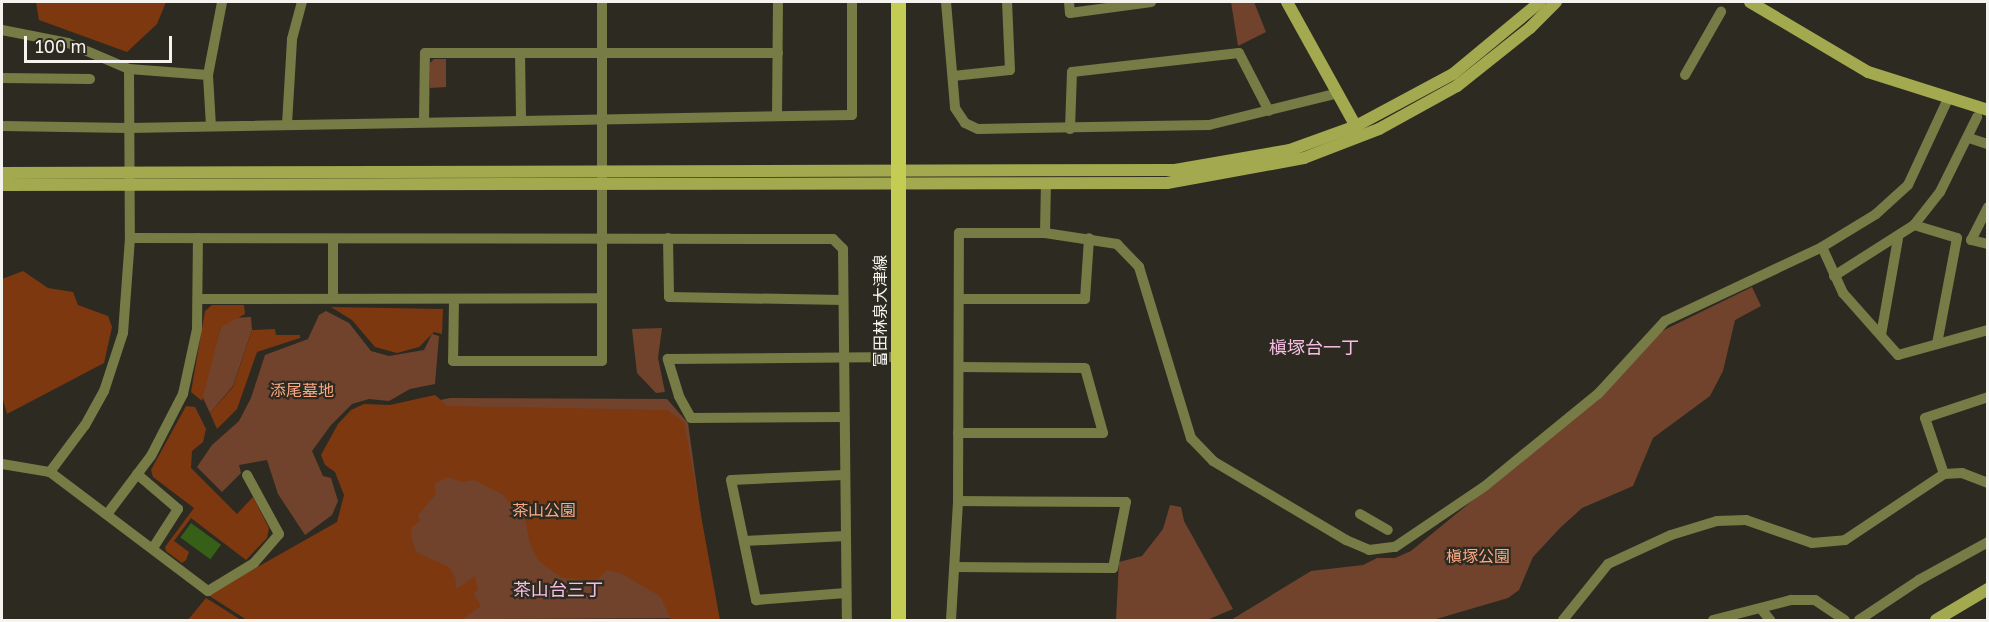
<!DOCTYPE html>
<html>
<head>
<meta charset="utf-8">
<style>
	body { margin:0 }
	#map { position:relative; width:1989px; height:622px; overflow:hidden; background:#2d2a22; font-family:"Golos Text","Noto Sans JP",sans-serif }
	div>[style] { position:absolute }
	.green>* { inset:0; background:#71432c }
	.forest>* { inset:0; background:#7e380f }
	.water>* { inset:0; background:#365f18; transform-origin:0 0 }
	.street>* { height:10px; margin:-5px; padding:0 5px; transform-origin:5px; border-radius:5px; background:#777b45 }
	.secondary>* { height:12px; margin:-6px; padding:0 6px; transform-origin:6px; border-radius:6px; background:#a3a94e }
	.primary>* { height:15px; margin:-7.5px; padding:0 7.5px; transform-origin:7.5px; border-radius:7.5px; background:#c5cc53 }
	span { translate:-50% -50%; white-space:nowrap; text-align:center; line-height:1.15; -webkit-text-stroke:4.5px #2d2a22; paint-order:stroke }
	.street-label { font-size:16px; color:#f5f3ed }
	.park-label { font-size:16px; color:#fca982 }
	.neighbourhood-label { font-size:18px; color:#f8bfe4 }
	.frame { position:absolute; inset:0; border:3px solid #f5f3ed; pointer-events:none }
	.scale { position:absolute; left:24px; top:36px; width:148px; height:27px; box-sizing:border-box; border:3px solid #f5f3ed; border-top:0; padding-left:8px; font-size:18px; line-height:21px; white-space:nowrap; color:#f5f3ed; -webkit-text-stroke:4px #2d2a22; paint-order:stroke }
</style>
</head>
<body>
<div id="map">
	<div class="green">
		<i style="clip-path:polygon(1231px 2px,1254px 2px,1266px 32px,1238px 46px)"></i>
		<i style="clip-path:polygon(434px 59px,446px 59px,446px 87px,430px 88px,430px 63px)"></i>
		<i style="clip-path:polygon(1752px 287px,1761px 306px,1735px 320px,1723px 371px,1710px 396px,1653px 438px,1633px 486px,1582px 508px,1560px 528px,1533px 557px,1519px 590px,1508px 598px,1433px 620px,1231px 620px,1311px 571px,1363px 565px,1377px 558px,1395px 558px,1411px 551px,1478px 496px,1662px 331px)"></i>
		<i style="clip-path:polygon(326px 311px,349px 323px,371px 351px,389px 356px,424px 350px,432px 334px,439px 336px,435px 384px,410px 389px,389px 401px,369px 399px,352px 404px,331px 425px,312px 451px,323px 476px,331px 478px,338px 501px,332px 515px,305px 535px,278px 494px,267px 460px,239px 465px,241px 473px,222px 492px,197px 467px,212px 445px,239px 421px,251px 398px,265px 355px,308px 339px,319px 315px)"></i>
		<i style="clip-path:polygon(251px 317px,252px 330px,233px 386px,210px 413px,201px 394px,221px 327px,231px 318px)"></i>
		<i style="clip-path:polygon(662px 328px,658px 358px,665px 392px,656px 393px,637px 373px,632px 329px)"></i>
		<i style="clip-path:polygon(450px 398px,667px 399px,688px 423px,715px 618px,336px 620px,364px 416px)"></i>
		<i style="clip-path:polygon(1170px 505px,1181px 507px,1184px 521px,1233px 609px,1207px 620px,1116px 620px,1119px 562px,1142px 556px,1163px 529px)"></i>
	</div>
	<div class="forest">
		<i style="clip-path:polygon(36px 2px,166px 2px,157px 24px,127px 52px,39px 20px)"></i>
		<i style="clip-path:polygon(23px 271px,48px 288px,73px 292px,78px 305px,108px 316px,112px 327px,104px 363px,7px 414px,2px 396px,2px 279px)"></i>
		<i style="clip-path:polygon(212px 305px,244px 305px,245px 314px,221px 327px,202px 401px,191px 392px,205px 311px)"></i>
		<i style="clip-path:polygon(331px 307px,443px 309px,442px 334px,434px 332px,419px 347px,397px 353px,375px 347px,352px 320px)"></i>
		<i style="clip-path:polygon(275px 329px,276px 335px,300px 335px,300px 338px,257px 352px,237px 409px,217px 429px,210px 413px,233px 387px,252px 330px)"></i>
		<i style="clip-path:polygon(435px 395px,448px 406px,667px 410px,684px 422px,720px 620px,671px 620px,660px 596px,620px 573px,607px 570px,596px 581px,562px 578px,539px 561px,530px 544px,525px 518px,502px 494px,474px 480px,461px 482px,448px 477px,434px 484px,436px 494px,418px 515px,420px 521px,411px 528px,412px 539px,416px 552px,449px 567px,456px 579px,456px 589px,475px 576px,478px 589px,474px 594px,481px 606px,461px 620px,247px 620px,208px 595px,337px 522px,344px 495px,335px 472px,325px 465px,321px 455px,338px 424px,351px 410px,364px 404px,390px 405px)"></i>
		<i style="clip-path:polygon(186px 406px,195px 407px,206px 429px,203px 442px,192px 451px,191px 468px,237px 514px,253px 497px,269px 528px,267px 538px,246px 560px,191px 518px,174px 541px,189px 552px,186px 560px,182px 563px,166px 551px,165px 547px,194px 508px,153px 477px,151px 470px)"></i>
		<i style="clip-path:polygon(206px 598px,241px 620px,188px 620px)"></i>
	</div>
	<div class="water">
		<i style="left:191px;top:523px;width:37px;height:18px;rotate:36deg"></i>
	</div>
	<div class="street">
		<i style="left:946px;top:2px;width:106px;rotate:85.1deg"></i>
		<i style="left:955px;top:108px;width:18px;rotate:56deg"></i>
		<i style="left:965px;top:123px;width:14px;rotate:25deg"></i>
		<i style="left:978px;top:129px;width:231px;rotate:-1deg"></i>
		<i style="left:1209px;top:125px;width:133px;rotate:-13.9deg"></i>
		<i style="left:1069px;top:2px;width:11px;rotate:85deg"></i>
		<i style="left:1070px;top:13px;width:82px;rotate:-7.7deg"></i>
		<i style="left:2px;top:30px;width:67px;rotate:11.1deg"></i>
		<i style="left:68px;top:43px;width:66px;rotate:23.1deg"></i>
		<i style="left:129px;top:69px;width:169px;rotate:89.7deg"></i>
		<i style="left:130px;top:238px;width:95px;rotate:94.2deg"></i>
		<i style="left:123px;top:333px;width:61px;rotate:108.1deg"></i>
		<i style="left:104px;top:391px;width:39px;rotate:119deg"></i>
		<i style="left:85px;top:425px;width:59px;rotate:126.7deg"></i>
		<i style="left:520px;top:53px;width:66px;rotate:89.1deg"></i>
		<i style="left:129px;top:69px;width:79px;rotate:4.3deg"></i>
		<i style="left:1685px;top:75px;width:73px;rotate:-60.3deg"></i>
		<i style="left:953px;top:76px;width:57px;rotate:-6deg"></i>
		<i style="left:1010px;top:70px;width:68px;rotate:-92.5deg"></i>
		<i style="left:2px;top:78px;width:88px;rotate:0.7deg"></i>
		<i style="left:777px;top:115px;width:113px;rotate:-89.5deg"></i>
		<i style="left:424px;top:121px;width:68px;rotate:-89.2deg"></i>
		<i style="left:425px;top:53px;width:353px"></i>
		<i style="left:287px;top:124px;width:85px;rotate:-86.6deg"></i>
		<i style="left:292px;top:39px;width:38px;rotate:-75deg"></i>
		<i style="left:2px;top:126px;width:127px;rotate:0.9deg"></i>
		<i style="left:129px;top:128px;width:723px;rotate:-1.03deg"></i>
		<i style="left:852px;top:115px;width:113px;rotate:-90deg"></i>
		<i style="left:211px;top:126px;width:51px;rotate:-93.4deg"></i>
		<i style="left:208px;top:75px;width:74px;rotate:-79.1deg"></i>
		<i style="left:1070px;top:129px;width:57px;rotate:-88deg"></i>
		<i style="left:1072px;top:72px;width:168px;rotate:-6.5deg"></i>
		<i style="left:1239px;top:53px;width:65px;rotate:62.7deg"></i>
		<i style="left:1969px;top:138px;width:20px;rotate:18deg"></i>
		<i style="left:1988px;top:207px;width:37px;rotate:117deg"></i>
		<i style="left:1971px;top:240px;width:17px;rotate:13deg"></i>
		<i style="left:1914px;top:225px;width:45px;rotate:16.8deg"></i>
		<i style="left:1957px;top:238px;width:108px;rotate:100.7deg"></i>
		<i style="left:1045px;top:233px;width:50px;rotate:-88.9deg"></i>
		<i style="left:130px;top:238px;width:703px;rotate:0.08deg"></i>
		<i style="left:833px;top:239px;width:14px;rotate:45deg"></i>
		<i style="left:843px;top:249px;width:371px;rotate:89.4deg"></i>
		<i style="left:668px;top:238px;width:59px;rotate:89deg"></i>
		<i style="left:669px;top:297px;width:174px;rotate:1deg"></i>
		<i style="left:333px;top:240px;width:58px;rotate:90deg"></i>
		<i style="left:1822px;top:247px;width:51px;rotate:65.5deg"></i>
		<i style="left:1843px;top:293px;width:83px;rotate:48.4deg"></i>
		<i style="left:1898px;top:355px;width:93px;rotate:-15.5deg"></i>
		<i style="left:1834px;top:276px;width:95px;rotate:-32.5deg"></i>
		<i style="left:1914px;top:225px;width:42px;rotate:-51.8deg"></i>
		<i style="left:1940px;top:192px;width:84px;rotate:-63.7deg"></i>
		<i style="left:199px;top:299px;width:403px;rotate:-0.1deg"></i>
		<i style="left:959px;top:299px;width:126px"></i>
		<i style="left:1085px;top:299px;width:61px;rotate:-86.2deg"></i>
		<i style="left:454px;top:300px;width:61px;rotate:90.9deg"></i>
		<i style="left:453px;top:361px;width:149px"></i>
		<i style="left:602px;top:361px;width:359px;rotate:-90deg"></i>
		<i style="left:1881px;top:335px;width:97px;rotate:-80deg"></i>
		<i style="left:843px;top:417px;width:152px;rotate:179.6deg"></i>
		<i style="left:691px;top:418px;width:25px;rotate:-119deg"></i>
		<i style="left:679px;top:396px;width:39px;rotate:-107deg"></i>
		<i style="left:668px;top:359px;width:230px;rotate:-0.5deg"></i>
		<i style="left:958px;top:433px;width:145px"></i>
		<i style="left:1103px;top:433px;width:67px;rotate:-105.5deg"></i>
		<i style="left:1085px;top:368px;width:126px;rotate:-179.5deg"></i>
		<i style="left:2px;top:464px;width:49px;rotate:9.5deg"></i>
		<i style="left:50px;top:472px;width:198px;rotate:37deg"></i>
		<i style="left:208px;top:591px;width:54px;rotate:-31.3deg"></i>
		<i style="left:254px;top:563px;width:38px;rotate:-49deg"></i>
		<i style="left:279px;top:534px;width:67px;rotate:-118.5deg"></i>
		<i style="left:137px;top:474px;width:54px;rotate:40.5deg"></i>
		<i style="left:178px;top:509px;width:46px;rotate:122.7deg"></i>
		<i style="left:1944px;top:474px;width:59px;rotate:-108.7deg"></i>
		<i style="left:1925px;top:418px;width:66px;rotate:-18.4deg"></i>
		<i style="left:844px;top:475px;width:113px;rotate:177.5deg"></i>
		<i style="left:731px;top:480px;width:123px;rotate:78.2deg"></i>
		<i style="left:756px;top:600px;width:90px;rotate:-4.4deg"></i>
		<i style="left:108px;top:513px;width:71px;rotate:-53deg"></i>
		<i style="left:151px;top:456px;width:70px;rotate:-62.7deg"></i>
		<i style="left:183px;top:394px;width:66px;rotate:-77.8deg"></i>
		<i style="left:197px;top:329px;width:91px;rotate:-89.4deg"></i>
		<i style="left:1360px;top:514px;width:32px;rotate:30deg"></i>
		<i style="left:744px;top:541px;width:102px;rotate:-2.8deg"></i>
		<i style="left:955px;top:567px;width:158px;rotate:0.4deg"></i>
		<i style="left:1113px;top:568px;width:67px;rotate:-78.9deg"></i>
		<i style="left:1126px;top:502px;width:168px;rotate:-179.7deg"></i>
		<i style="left:1762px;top:610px;width:13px;rotate:51deg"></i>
		<i style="left:951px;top:620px;width:119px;rotate:-86.6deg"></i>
		<i style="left:958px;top:501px;width:268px;rotate:-89.8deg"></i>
		<i style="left:959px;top:233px;width:86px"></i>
		<i style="left:1045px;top:233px;width:73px;rotate:8.7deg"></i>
		<i style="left:1117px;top:244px;width:32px;rotate:46deg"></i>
		<i style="left:1139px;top:267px;width:179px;rotate:73.1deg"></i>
		<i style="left:1191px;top:438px;width:32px;rotate:46deg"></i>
		<i style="left:1213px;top:461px;width:155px;rotate:30.7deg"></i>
		<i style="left:1346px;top:540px;width:25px;rotate:23deg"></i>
		<i style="left:1369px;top:550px;width:26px;rotate:-7deg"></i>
		<i style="left:1395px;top:547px;width:109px;rotate:-34.1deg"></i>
		<i style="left:1485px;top:486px;width:146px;rotate:-39.2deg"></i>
		<i style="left:1598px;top:394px;width:99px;rotate:-47.5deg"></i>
		<i style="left:1665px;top:321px;width:174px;rotate:-25.2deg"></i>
		<i style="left:1822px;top:247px;width:63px;rotate:-31.4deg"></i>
		<i style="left:1876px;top:214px;width:43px;rotate:-42.2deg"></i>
		<i style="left:1908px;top:185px;width:95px;rotate:-65.1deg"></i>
		<i style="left:1563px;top:620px;width:72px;rotate:-51.2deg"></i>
		<i style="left:1608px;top:564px;width:69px;rotate:-24.7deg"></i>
		<i style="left:1671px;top:535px;width:48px;rotate:-16.9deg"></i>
		<i style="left:1717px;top:521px;width:29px;rotate:-2deg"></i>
		<i style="left:1746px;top:520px;width:70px;rotate:19.2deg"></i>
		<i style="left:1812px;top:543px;width:33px;rotate:-5deg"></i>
		<i style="left:1845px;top:540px;width:119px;rotate:-33.7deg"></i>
		<i style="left:1944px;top:474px;width:18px;rotate:-3deg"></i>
		<i style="left:1962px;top:473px;width:28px;rotate:21deg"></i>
		<i style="left:1713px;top:620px;width:81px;rotate:-14.4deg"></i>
		<i style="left:1791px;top:600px;width:24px"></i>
		<i style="left:1815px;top:600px;width:36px;rotate:34deg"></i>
		<i style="left:1859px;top:620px;width:72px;rotate:-33.7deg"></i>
		<i style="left:1919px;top:580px;width:79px;rotate:-28.8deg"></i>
	</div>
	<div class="secondary">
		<i style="left:1287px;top:2px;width:149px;rotate:61deg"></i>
		<i style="left:1750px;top:2px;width:137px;rotate:30.7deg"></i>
		<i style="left:1868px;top:72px;width:126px;rotate:17.6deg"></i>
		<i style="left:2px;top:173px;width:1173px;rotate:-0.15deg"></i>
		<i style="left:1175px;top:170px;width:117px;rotate:-9.9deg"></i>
		<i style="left:1290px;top:150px;width:70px;rotate:-20deg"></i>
		<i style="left:1356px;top:126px;width:110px;rotate:-28.2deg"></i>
		<i style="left:1453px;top:74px;width:113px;rotate:-39.6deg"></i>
		<i style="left:2px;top:185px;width:1165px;rotate:-0.1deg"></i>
		<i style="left:1167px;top:183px;width:139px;rotate:-10.3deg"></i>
		<i style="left:1304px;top:158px;width:80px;rotate:-21.1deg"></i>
		<i style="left:1379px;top:129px;width:89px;rotate:-28.9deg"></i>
		<i style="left:1457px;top:86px;width:93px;rotate:-38.5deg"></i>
		<i style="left:1530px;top:28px;width:37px;rotate:-45deg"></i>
		<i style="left:1936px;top:620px;width:61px;rotate:-30.8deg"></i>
	</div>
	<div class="primary">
		<i style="left:898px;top:2px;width:618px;rotate:90deg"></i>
	</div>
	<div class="street-label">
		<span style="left:880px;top:311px;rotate:-90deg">富田林泉大津線</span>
	</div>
	<div class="park-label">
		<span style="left:302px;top:390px">添尾墓地</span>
		<span style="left:544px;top:510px">茶山公園</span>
		<span style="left:1478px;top:556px">槇塚公園</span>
	</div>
	<div class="neighbourhood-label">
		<span style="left:1314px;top:347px">槇塚台一丁</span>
		<span style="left:558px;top:589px">茶山台三丁</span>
	</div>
	<div class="frame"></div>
	<div class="scale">100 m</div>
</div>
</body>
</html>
